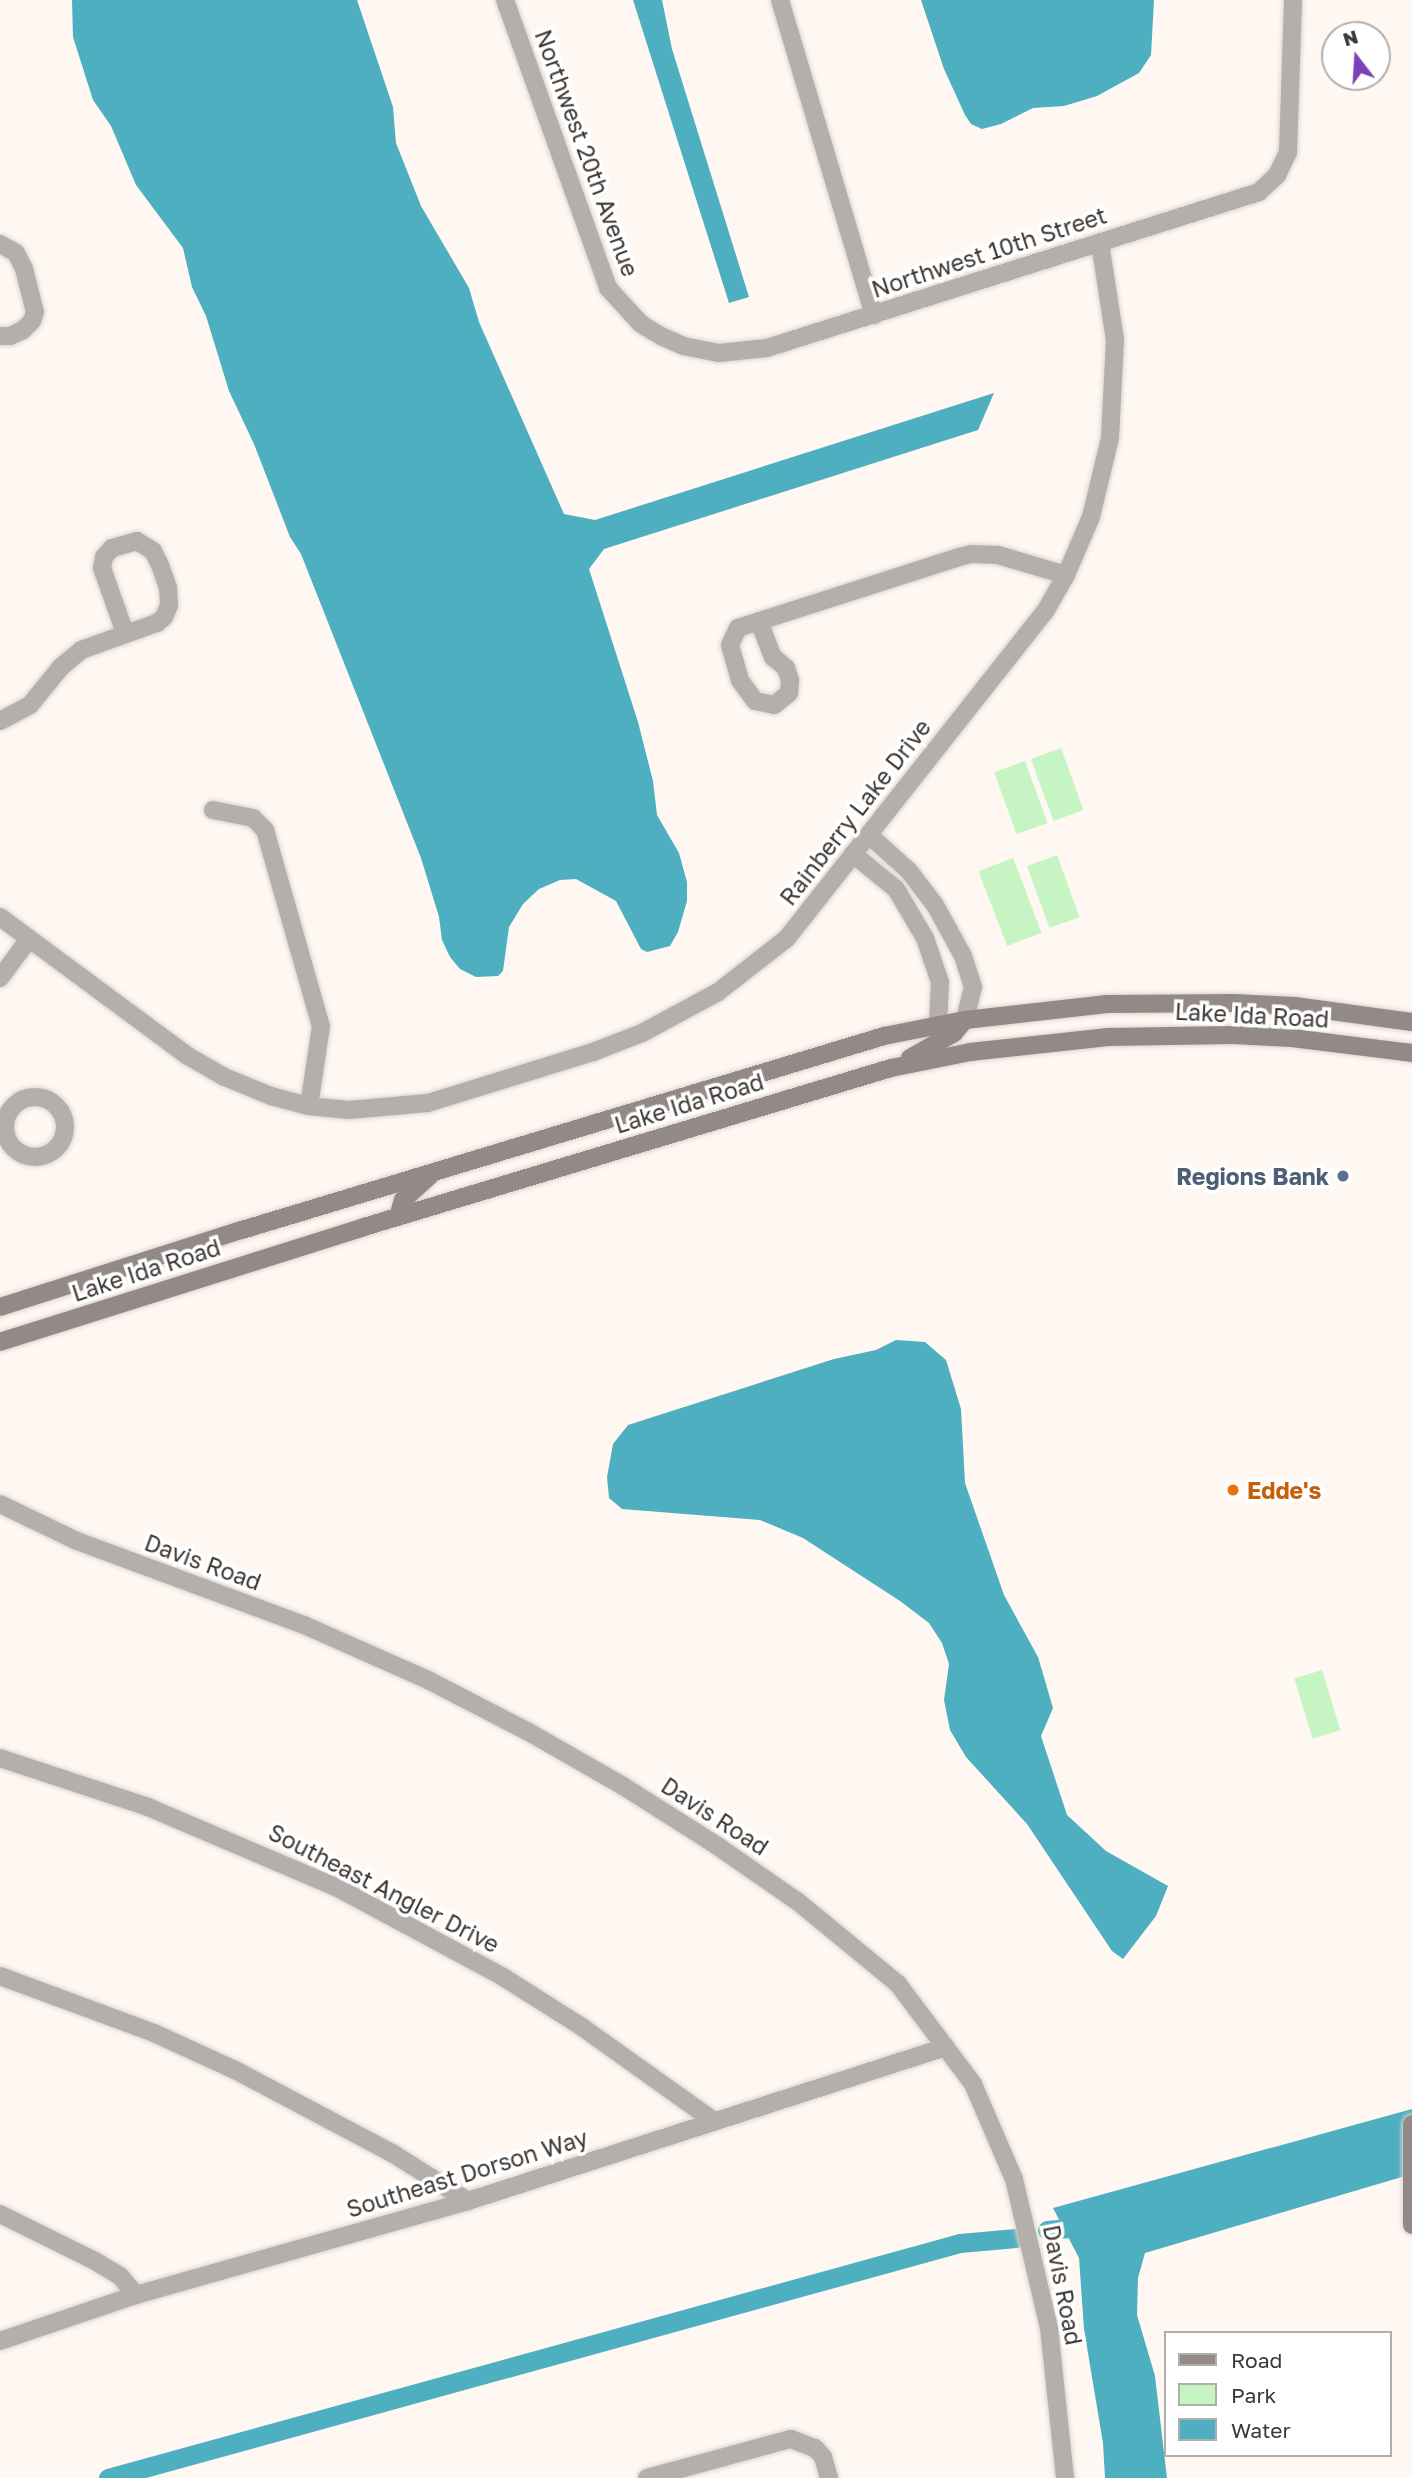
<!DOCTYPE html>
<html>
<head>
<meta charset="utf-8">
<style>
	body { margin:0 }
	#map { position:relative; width:1412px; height:2478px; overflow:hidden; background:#fff8f2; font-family:"Golos Text",sans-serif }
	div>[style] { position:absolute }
	.green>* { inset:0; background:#c6f4c2; transform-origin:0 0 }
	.water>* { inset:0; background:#4dafbf }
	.canal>* { height:19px; margin:-9.5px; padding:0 9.5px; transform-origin:9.5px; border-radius:9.5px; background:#4dafbf }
	.roads { filter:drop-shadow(0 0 2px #dcd5d0) drop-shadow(0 0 2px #dcd5d0) }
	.street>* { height:18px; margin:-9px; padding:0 9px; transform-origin:9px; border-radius:9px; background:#b4aeac }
	.street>.ring { margin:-9px; padding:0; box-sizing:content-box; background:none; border:18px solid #b4aeac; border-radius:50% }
	.secondary>* { height:18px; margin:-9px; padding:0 9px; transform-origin:9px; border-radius:9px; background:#938a87 }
	.dots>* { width:19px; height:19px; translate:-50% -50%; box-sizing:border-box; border:4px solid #fff; border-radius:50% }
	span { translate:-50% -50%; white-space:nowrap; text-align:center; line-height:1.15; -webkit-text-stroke:7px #fff; paint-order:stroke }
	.street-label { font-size:23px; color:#3c3835 }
	.service-label { font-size:23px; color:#4e5e75; font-weight:700 }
	.right { translate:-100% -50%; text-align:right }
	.food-label { font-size:23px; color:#c56008; font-weight:700 }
	.left { translate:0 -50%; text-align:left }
	.legend { position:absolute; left:1164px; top:2331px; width:228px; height:126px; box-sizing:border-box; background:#fff; border:2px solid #b1afae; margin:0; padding:9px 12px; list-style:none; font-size:21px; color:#3c3835 }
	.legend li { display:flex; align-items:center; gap:14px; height:35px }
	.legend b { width:35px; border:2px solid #b1afae }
	.north { position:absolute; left:1321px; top:21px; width:70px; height:70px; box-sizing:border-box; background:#fff; border:2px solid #b1afae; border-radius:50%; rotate:343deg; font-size:19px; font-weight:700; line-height:28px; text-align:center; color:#3c3835 }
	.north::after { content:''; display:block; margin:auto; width:24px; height:32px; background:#7c41b8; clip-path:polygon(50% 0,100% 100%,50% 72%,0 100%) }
</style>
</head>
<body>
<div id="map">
	<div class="green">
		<i style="left:1061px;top:748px;width:66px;height:32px;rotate:70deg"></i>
		<i style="left:1025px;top:761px;width:66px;height:33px;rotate:70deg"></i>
		<i style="left:1057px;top:855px;width:66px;height:32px;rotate:70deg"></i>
		<i style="left:1013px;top:858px;width:80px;height:37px;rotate:69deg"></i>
		<i style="left:1322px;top:1670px;width:63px;height:29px;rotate:73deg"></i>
	</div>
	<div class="water">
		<i style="clip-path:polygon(72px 0,357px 0,393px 107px,396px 143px,421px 206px,469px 288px,479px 322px,564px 514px,595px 520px,994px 393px,978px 430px,604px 549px,589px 569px,638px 722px,653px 781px,657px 815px,679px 853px,687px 882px,687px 901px,678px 932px,670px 946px,647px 952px,641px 949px,616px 901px,576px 879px,560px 880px,539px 889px,523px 904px,509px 927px,503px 971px,498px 976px,476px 977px,460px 969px,450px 957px,442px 940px,439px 917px,421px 858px,301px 554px,290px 537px,254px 444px,229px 391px,206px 316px,192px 287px,183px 248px,136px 185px,111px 126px,93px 100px,73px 37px)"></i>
		<i style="clip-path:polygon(633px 0,662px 0,672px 49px,749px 297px,729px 303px)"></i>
		<i style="clip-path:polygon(921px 0,1154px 0,1151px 55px,1139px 73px,1097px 96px,1064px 106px,1033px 108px,1001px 124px,982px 129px,971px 124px,965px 115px,944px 69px)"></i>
		<i style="clip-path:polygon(896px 1340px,925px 1342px,946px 1360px,961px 1409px,965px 1483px,1004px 1595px,1038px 1657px,1053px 1708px,1041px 1736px,1067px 1815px,1106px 1851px,1168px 1886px,1156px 1916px,1123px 1959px,1112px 1951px,1027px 1824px,966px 1757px,950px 1730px,944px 1700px,949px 1664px,942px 1643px,929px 1623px,900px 1601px,803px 1538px,760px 1520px,622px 1509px,609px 1498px,607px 1477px,613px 1444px,628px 1425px,834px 1359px,876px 1350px)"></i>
		<i style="clip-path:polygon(1412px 2109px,1412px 2174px,1145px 2253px,1138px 2278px,1137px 2315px,1155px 2376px,1167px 2478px,1105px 2478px,1103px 2443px,1084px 2329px,1079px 2258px,1053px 2208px)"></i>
	</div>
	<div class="canal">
		<i style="left:1047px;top:2230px;width:44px;rotate:-5.2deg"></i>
		<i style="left:108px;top:2478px;width:884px;rotate:-15.42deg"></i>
		<i style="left:960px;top:2243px;width:56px;rotate:-5.1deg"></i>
	</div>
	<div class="roads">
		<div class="street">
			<i style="left:505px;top:0;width:306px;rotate:70.3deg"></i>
			<i style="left:608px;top:288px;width:49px;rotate:47.5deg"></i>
			<i style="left:641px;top:324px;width:23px;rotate:31deg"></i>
			<i style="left:661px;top:336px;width:24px;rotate:24deg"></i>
			<i style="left:683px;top:346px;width:37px;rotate:11deg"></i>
			<i style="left:719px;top:353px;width:48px;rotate:-5.9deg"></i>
			<i style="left:767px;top:348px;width:516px;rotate:-17.59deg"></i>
			<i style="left:1259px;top:192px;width:25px;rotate:-43deg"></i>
			<i style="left:1277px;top:175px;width:25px;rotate:-64deg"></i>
			<i style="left:1288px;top:152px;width:152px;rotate:-88.1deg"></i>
			<i style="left:780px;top:0;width:329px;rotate:73.4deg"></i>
			<i style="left:0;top:244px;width:18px;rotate:29deg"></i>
			<i style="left:16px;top:253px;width:18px;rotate:63deg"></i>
			<i style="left:24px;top:269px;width:44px;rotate:75.7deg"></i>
			<i style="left:35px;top:312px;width:9px;rotate:108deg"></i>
			<i style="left:32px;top:321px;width:13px;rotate:135deg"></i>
			<i style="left:23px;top:330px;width:14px;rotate:155deg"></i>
			<i style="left:10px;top:336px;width:10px;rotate:180deg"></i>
			<i style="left:759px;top:621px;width:39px;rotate:69deg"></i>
			<i style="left:773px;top:657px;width:17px;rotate:40deg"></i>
			<i style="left:786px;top:668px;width:13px;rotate:72deg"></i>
			<i style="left:790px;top:680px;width:13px;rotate:94deg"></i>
			<i style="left:789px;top:693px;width:19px;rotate:141deg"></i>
			<i style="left:774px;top:705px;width:19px;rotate:-168deg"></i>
			<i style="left:755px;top:701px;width:26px;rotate:-126deg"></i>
			<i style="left:740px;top:680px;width:36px;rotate:-106deg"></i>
			<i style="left:730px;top:645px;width:19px;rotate:-65deg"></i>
			<i style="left:738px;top:628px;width:232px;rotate:-17.8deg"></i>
			<i style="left:959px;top:557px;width:13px;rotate:-13deg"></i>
			<i style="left:972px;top:554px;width:26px;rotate:2deg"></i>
			<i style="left:998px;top:555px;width:71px;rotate:16.4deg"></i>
			<i style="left:0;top:721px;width:34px;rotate:-28deg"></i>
			<i style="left:30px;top:705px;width:49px;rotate:-50.8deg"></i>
			<i style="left:61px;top:667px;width:26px;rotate:-40deg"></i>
			<i style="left:81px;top:650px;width:81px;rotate:-19.6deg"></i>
			<i style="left:157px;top:623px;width:9px;rotate:-41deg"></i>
			<i style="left:164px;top:617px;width:13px;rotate:-67deg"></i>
			<i style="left:169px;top:605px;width:17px;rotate:-93deg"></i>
			<i style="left:168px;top:588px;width:24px;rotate:-109deg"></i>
			<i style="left:160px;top:565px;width:16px;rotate:-117deg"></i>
			<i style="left:153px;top:551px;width:19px;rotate:-148deg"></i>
			<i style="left:137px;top:541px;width:26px;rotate:164deg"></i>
			<i style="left:112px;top:548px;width:12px;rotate:132deg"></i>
			<i style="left:104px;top:557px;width:11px;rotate:100deg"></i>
			<i style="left:102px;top:568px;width:69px;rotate:70.5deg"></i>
			<i style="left:213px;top:810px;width:41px;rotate:11.3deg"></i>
			<i style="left:253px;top:818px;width:17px;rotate:45deg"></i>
			<i style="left:265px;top:830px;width:204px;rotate:74.1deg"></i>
			<i style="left:321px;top:1026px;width:81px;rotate:98.5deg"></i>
			<i style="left:869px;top:835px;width:54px;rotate:42deg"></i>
			<i style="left:909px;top:871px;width:43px;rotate:52.6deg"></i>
			<i style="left:935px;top:905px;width:58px;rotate:61.2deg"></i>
			<i style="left:963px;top:956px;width:33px;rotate:72deg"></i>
			<i style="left:973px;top:987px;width:34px;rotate:104deg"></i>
			<i style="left:853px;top:854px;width:55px;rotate:39.1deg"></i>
			<i style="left:896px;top:889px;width:57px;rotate:59.4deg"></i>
			<i style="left:925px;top:938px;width:46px;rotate:71.2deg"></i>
			<i style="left:940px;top:982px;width:43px;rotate:92.7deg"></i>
			<i style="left:0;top:917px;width:234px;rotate:36.5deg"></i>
			<i style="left:188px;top:1056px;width:39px;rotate:30deg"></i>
			<i style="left:222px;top:1076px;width:53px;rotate:22.2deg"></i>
			<i style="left:271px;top:1096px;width:39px;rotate:15deg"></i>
			<i style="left:309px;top:1106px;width:40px;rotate:5.7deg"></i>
			<i style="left:349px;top:1110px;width:79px;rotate:-5.1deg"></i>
			<i style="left:428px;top:1103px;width:173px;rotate:-17.2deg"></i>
			<i style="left:593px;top:1052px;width:53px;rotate:-21.2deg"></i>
			<i style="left:642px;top:1033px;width:86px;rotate:-28.3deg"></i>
			<i style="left:718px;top:992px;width:88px;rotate:-38deg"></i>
			<i style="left:787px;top:938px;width:418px;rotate:-51.7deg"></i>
			<i style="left:1046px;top:610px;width:40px;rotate:-60.3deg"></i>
			<i style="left:1066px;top:575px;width:63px;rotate:-66.7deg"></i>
			<i style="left:1091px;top:517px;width:81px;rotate:-76.5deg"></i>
			<i style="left:1110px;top:438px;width:98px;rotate:-87.1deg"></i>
			<i style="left:1115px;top:340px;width:98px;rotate:-98.8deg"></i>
			<i style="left:0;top:978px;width:49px;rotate:-53.4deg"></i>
			<i class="ring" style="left:5px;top:1097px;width:42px;height:42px"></i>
			<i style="left:0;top:1504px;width:85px;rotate:25.7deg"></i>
			<i style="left:77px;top:1541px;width:242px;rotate:20.3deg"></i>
			<i style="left:304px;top:1625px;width:136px;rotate:23.9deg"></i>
			<i style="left:428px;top:1680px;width:111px;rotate:27.3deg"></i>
			<i style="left:527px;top:1731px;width:111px;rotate:29.8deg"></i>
			<i style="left:623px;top:1786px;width:110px;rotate:32.4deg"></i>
			<i style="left:716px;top:1845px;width:98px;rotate:34.7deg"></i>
			<i style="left:797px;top:1901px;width:131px;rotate:39.4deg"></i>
			<i style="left:898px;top:1984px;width:125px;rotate:53.1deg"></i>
			<i style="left:973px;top:2084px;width:103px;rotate:66.7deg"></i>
			<i style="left:1014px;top:2179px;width:153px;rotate:76.8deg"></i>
			<i style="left:1049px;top:2328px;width:151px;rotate:83.9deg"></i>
			<i style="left:0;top:1758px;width:156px;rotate:18.3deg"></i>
			<i style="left:148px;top:1807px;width:207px;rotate:23.1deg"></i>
			<i style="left:338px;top:1888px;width:187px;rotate:28.3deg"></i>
			<i style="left:503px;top:1977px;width:93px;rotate:32.3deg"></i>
			<i style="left:582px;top:2027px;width:163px;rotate:35.5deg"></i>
			<i style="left:0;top:1976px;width:164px;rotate:20.3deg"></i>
			<i style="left:154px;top:2033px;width:89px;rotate:24.6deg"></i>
			<i style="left:235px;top:2070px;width:178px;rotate:27.9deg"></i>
			<i style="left:392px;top:2153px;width:90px;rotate:32.3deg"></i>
			<i style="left:0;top:2214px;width:106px;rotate:26.3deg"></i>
			<i style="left:95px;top:2261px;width:29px;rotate:31deg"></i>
			<i style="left:120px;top:2276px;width:25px;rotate:50deg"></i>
			<i style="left:0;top:2341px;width:144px;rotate:-18.7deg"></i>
			<i style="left:136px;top:2295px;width:345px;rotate:-15.8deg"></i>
			<i style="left:468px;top:2201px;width:502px;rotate:-17.86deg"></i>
			<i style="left:647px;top:2478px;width:149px;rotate:-15.2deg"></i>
			<i style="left:791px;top:2439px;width:26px;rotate:21deg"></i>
			<i style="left:815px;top:2448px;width:12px;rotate:48deg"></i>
			<i style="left:823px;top:2457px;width:22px;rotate:74deg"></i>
		</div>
		<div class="secondary">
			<i style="left:910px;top:1058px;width:51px;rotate:-29.6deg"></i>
			<i style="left:954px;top:1033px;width:17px;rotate:-50deg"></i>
			<i style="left:398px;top:1217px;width:18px;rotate:-74deg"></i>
			<i style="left:403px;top:1200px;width:36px;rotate:-42deg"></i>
			<i style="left:0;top:1307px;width:254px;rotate:-17.7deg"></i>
			<i style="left:242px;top:1230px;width:671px;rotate:-16.81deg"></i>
			<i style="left:884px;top:1036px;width:83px;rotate:-11.2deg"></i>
			<i style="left:965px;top:1020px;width:143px;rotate:-6.4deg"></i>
			<i style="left:1107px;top:1004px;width:127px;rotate:-0.5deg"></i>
			<i style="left:1234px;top:1003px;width:61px;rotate:2.8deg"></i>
			<i style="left:1295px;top:1006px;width:118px;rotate:7.8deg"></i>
			<i style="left:0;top:1342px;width:382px;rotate:-17.5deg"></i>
			<i style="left:364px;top:1227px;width:550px;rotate:-16.79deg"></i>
			<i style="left:891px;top:1068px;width:81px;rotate:-11.4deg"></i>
			<i style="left:970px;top:1052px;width:139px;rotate:-6.2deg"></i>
			<i style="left:1108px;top:1037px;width:125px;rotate:-0.9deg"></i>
			<i style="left:1233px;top:1035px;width:59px;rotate:2.9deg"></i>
			<i style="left:1292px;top:1038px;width:121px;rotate:7.1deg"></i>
			<i style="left:1412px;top:2124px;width:101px;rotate:90deg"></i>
		</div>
	</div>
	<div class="dots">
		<i style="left:1343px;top:1176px;background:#5c6f8a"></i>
		<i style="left:1233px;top:1490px;background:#e8710a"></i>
	</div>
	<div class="street-label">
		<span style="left:587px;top:153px;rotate:70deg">Northwest 20th Avenue</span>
		<span style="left:989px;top:252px;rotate:-18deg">Northwest 10th Street</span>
		<span style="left:855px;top:812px;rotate:-52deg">Rainberry Lake Drive</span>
		<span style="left:1252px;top:1015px;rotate:3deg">Lake Ida Road</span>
		<span style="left:689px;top:1103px;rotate:-17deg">Lake Ida Road</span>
		<span style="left:146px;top:1270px;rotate:-18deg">Lake Ida Road</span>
		<span style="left:203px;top:1562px;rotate:20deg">Davis Road</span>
		<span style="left:715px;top:1816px;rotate:33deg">Davis Road</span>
		<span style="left:384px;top:1888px;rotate:27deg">Southeast Angler Drive</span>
		<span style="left:467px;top:2173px;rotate:-17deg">Southeast Dorson Way</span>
		<span style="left:1063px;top:2285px;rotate:79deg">Davis Road</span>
	</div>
	<div class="service-label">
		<span class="right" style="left:1329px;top:1176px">Regions Bank</span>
	</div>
	<div class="food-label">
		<span class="left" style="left:1247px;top:1490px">Edde's</span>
	</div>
	<ul class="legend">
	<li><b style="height:9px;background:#938a87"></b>Road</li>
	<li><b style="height:19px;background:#c6f4c2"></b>Park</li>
	<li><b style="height:19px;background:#4dafbf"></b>Water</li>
	</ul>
	<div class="north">N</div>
</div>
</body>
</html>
